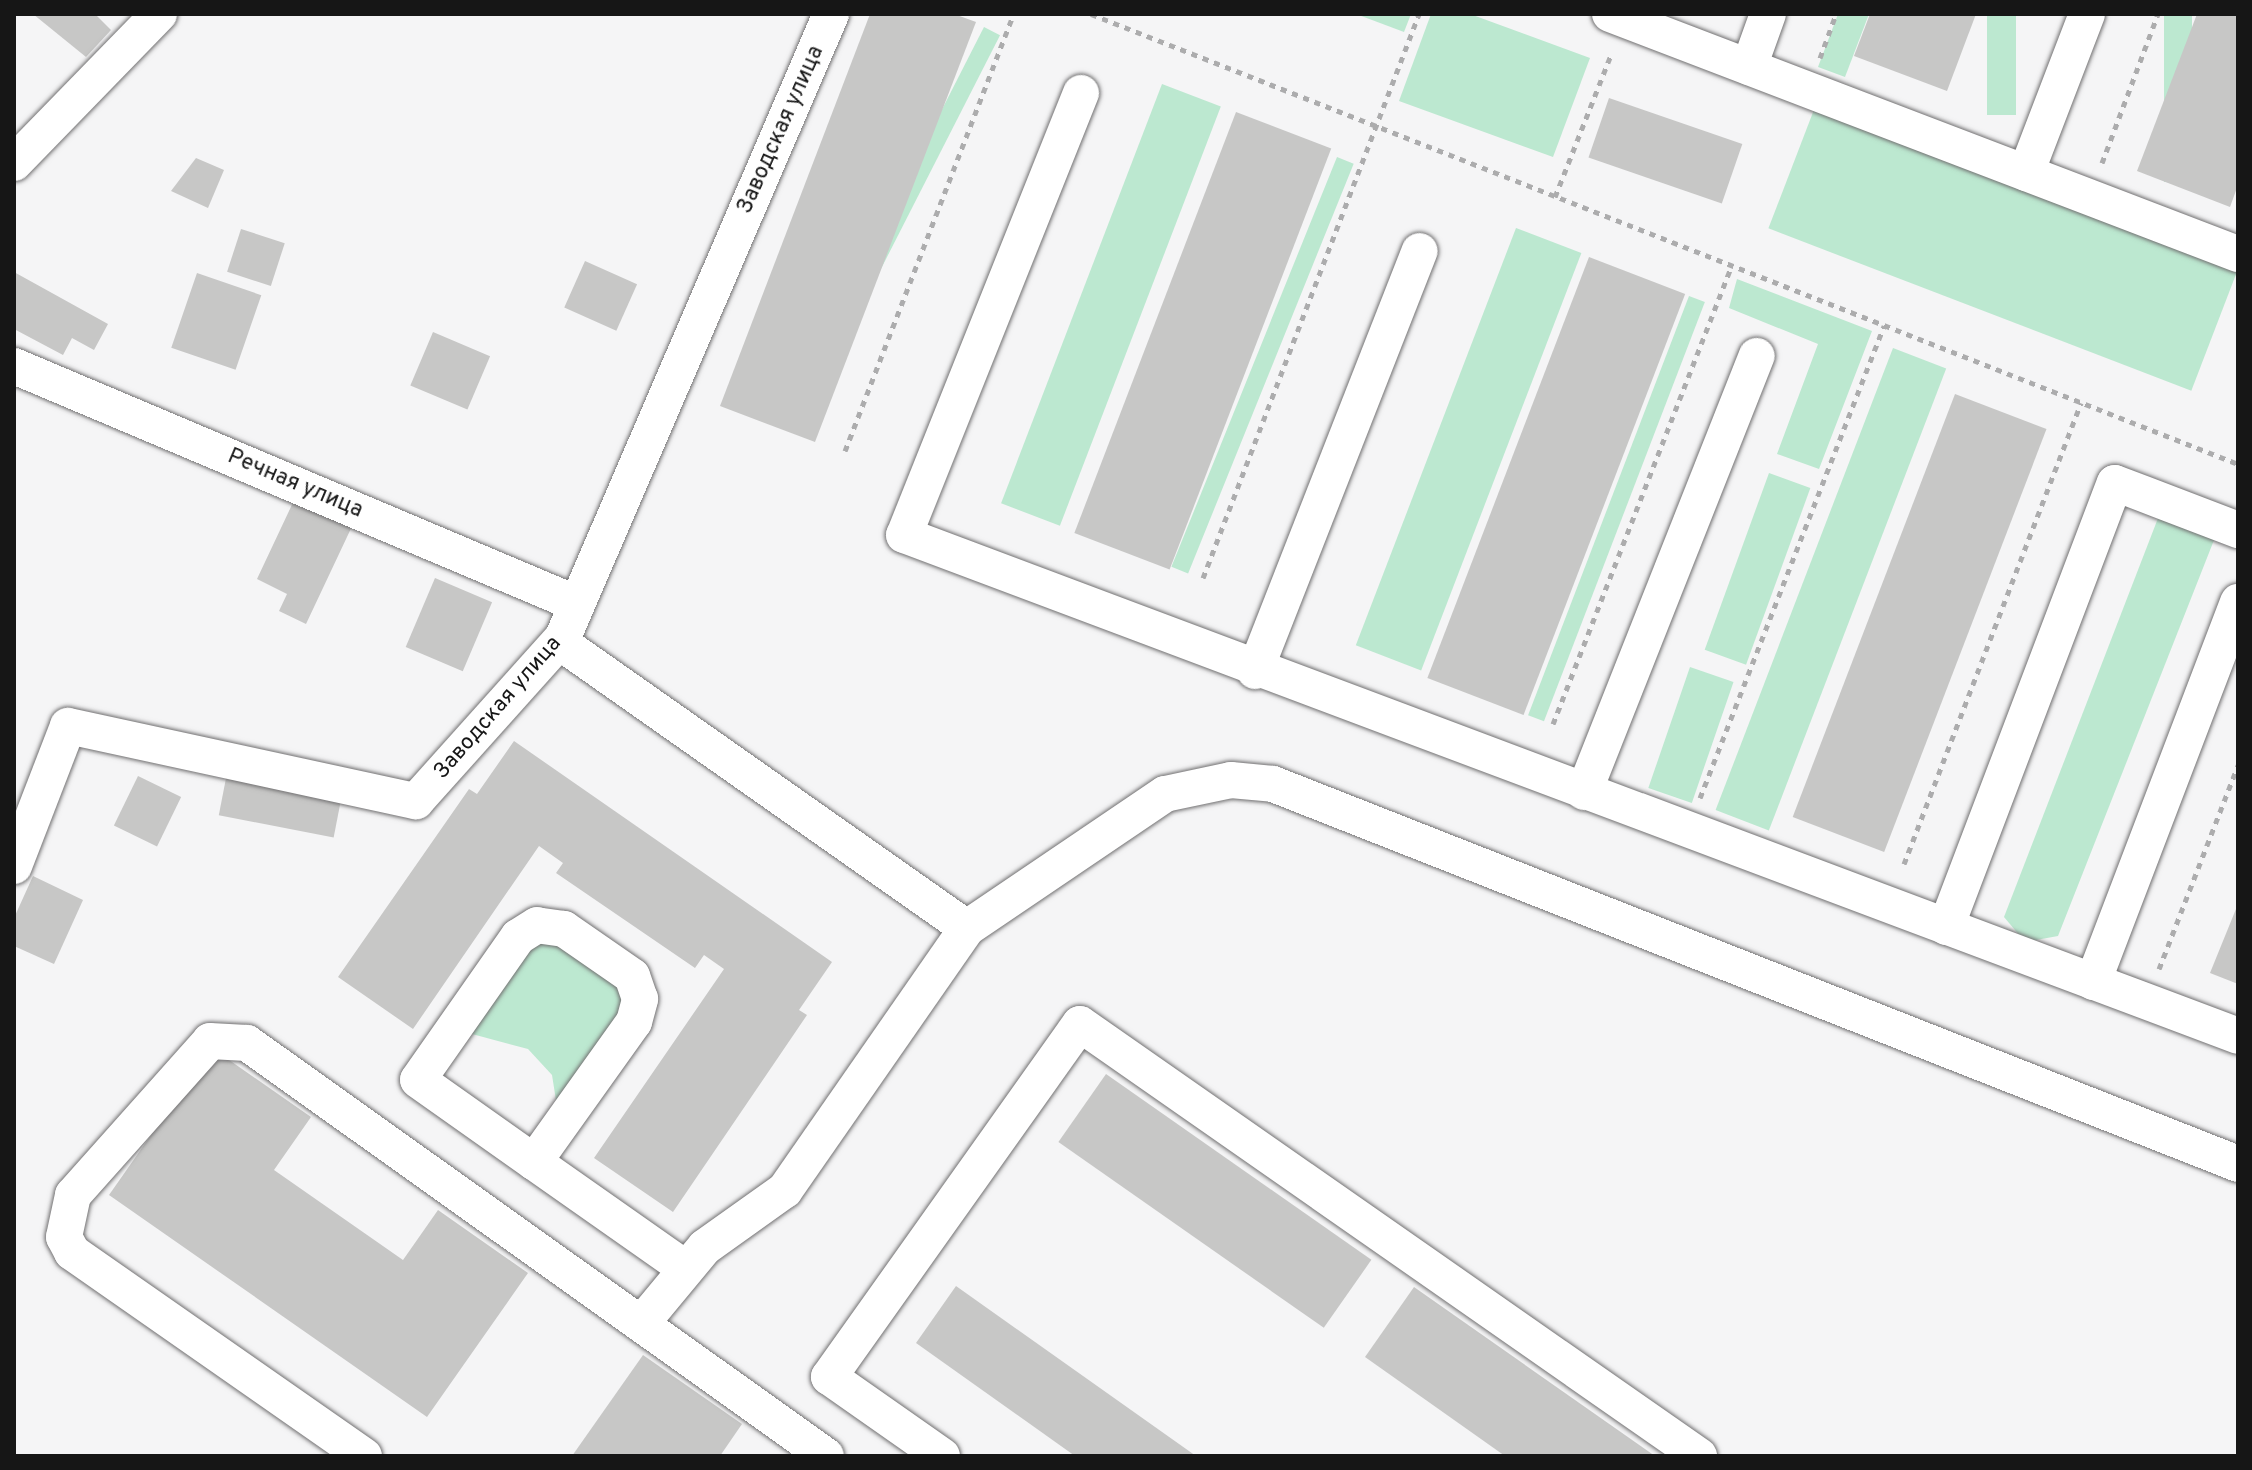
<!DOCTYPE html>
<html>
<head>
<meta charset="utf-8">
<style>
	body { margin:0 }
	#map { position:relative; width:2252px; height:1470px; overflow:hidden; background:#f5f5f6; font-family:Overpass,sans-serif }
	div>[style] { position:absolute }
	.green>* { inset:0; background:#bce8d0; transform-origin:0 0 }
	.building>* { inset:0; background:#c7c7c6; transform-origin:0 0 }
	.path>* { height:5px; margin-top:-2.5px; transform-origin:0; background:repeating-linear-gradient(90deg,#acacad 0 6px,transparent 0 12px) }
	.roads { filter:drop-shadow(0 0 2px #717071) drop-shadow(0 0 2px #717071) }
	.minor>* { height:36px; margin:-18px; padding:0 18px; transform-origin:18px; border-radius:18px; background:#fff }
	span { translate:-50% -50%; white-space:nowrap; text-align:center; line-height:1.15; -webkit-text-stroke:6px #fff; paint-order:stroke }
	.street-label { font-size:22px; color:#161616 }
	.frame { position:absolute; inset:0; border:16px solid #161616; pointer-events:none }
</style>
</head>
<body>
<div id="map">
	<div class="green">
		<i style="clip-path:polygon(1356px 14px,1411px 14px,1404px 32px)"></i>
		<i style="clip-path:polygon(1431px 14px,1470px 14px,1590px 58px,1553px 157px,1399px 101px)"></i>
		<i style="clip-path:polygon(1838px 14px,1869px 14px,1845px 77px,1818px 67px)"></i>
		<i style="left:1987px;top:14px;width:29px;height:101px"></i>
		<i style="left:2164px;top:14px;width:28px;height:168px"></i>
		<i style="left:984px;top:27px;width:18px;height:448px;rotate:27deg"></i>
		<i style="left:1162px;top:84px;width:63px;height:449px;rotate:21deg"></i>
		<i style="left:1815px;top:107px;width:453px;height:130px;rotate:21deg"></i>
		<i style="left:1337px;top:157px;width:18px;height:442px;rotate:22deg"></i>
		<i style="left:1516px;top:228px;width:70px;height:447px;rotate:21deg"></i>
		<i style="clip-path:polygon(1737px 279px,1872px 331px,1819px 469px,1777px 454px,1818px 344px,1729px 308px)"></i>
		<i style="left:1689px;top:296px;width:17px;height:449px;rotate:21deg"></i>
		<i style="left:1893px;top:348px;width:57px;height:495px;rotate:21deg"></i>
		<i style="left:1769px;top:473px;width:44px;height:188px;rotate:20deg"></i>
		<i style="clip-path:polygon(2160px 513px,2216px 535px,2058px 936px,2025px 942px,2004px 917px)"></i>
		<i style="left:1690px;top:667px;width:46px;height:128px;rotate:19deg"></i>
		<i style="clip-path:polygon(553px 935px,630px 997px,558px 1113px,552px 1075px,528px 1049px,472px 1034px,525px 945px)"></i>
	</div>
	<div class="building">
		<i style="clip-path:polygon(33px 14px,95px 14px,111px 30px,86px 57px)"></i>
		<i style="clip-path:polygon(870px 14px,954px 14px,976px 22px,815px 442px,720px 406px)"></i>
		<i style="clip-path:polygon(1870px 14px,1976px 14px,1947px 91px,1854px 56px)"></i>
		<i style="clip-path:polygon(2197px 14px,2238px 14px,2238px 185px,2230px 207px,2137px 171px)"></i>
		<i style="left:1609px;top:98px;width:141px;height:63px;rotate:19deg"></i>
		<i style="left:1236px;top:112px;width:102px;height:451px;rotate:21deg"></i>
		<i style="clip-path:polygon(196px 158px,224px 170px,208px 208px,171px 191px)"></i>
		<i style="left:241px;top:229px;width:46px;height:45px;rotate:18deg"></i>
		<i style="left:1589px;top:257px;width:103px;height:451px;rotate:21deg"></i>
		<i style="left:585px;top:261px;width:57px;height:51px;rotate:24deg"></i>
		<i style="clip-path:polygon(14px 272px,108px 324px,94px 350px,72px 338px,63px 355px,14px 329px)"></i>
		<i style="left:197px;top:273px;width:68px;height:79px;rotate:19deg"></i>
		<i style="left:433px;top:332px;width:62px;height:58px;rotate:23deg"></i>
		<i style="left:1955px;top:394px;width:98px;height:453px;rotate:21deg"></i>
		<i style="clip-path:polygon(297px 494px,355px 520px,306px 624px,279px 611px,287px 594px,257px 579px)"></i>
		<i style="left:435px;top:578px;width:62px;height:75px;rotate:23deg"></i>
		<i style="clip-path:polygon(514px 741px,832px 962px,799px 1010px,807px 1015px,673px 1212px,594px 1158px,724px 969px,704px 955px,695px 968px,556px 873px,563px 863px,539px 846px,413px 1029px,338px 977px,469px 789px,477px 794px)"></i>
		<i style="left:227px;top:773px;width:117px;height:43px;rotate:11deg"></i>
		<i style="left:138px;top:776px;width:48px;height:55px;rotate:26deg"></i>
		<i style="clip-path:polygon(33px 876px,83px 900px,54px 964px,14px 946px,14px 918px)"></i>
		<i style="clip-path:polygon(2238px 904px,2238px 984px,2210px 973px)"></i>
		<i style="clip-path:polygon(212px 1048px,311px 1117px,274px 1170px,403px 1260px,438px 1210px,528px 1273px,427px 1417px,109px 1195px)"></i>
		<i style="left:1106px;top:1074px;width:324px;height:83px;rotate:35deg"></i>
		<i style="clip-path:polygon(956px 1286px,1196px 1456px,1075px 1456px,916px 1343px)"></i>
		<i style="clip-path:polygon(1414px 1287px,1655px 1456px,1505px 1456px,1365px 1357px)"></i>
		<i style="clip-path:polygon(643px 1355px,742px 1424px,720px 1456px,572px 1456px)"></i>
	</div>
	<div class="path">
		<i style="left:1091px;top:14px;width:1232px;rotate:21.42deg"></i>
		<i style="left:1820px;top:58px;width:47px;rotate:-70deg"></i>
		<i style="left:2102px;top:163px;width:159px;rotate:-69.4deg"></i>
		<i style="left:1555px;top:197px;width:153px;rotate:-68.5deg"></i>
		<i style="left:845px;top:451px;width:469px;rotate:-68.9deg"></i>
		<i style="left:1203px;top:578px;width:604px;rotate:-69.04deg"></i>
		<i style="left:1553px;top:724px;width:492px;rotate:-68.7deg"></i>
		<i style="left:1700px;top:798px;width:507px;rotate:-68.7deg"></i>
		<i style="left:1904px;top:864px;width:494px;rotate:-69deg"></i>
		<i style="left:2159px;top:969px;width:219px;rotate:-68.8deg"></i>
	</div>
	<div class="roads">
		<div class="minor">
			<i style="left:1610px;top:14px;width:672px;rotate:20.92deg"></i>
			<i style="left:1749px;top:67px;width:56px;rotate:-70.3deg"></i>
			<i style="left:1081px;top:93px;width:476px;rotate:111.8deg"></i>
			<i style="left:904px;top:535px;width:1425px;rotate:20.58deg"></i>
			<i style="left:14px;top:163px;width:208px;rotate:-45.8deg"></i>
			<i style="left:2026px;top:173px;width:170px;rotate:-69deg"></i>
			<i style="left:14px;top:366px;width:609px;rotate:22.9deg"></i>
			<i style="left:574px;top:652px;width:480px;rotate:35.1deg"></i>
			<i style="left:1255px;top:671px;width:451px;rotate:-68.6deg"></i>
			<i style="left:1584px;top:792px;width:469px;rotate:-68.4deg"></i>
			<i style="left:14px;top:866px;width:150px;rotate:-68.9deg"></i>
			<i style="left:68px;top:726px;width:356px;rotate:12.2deg"></i>
			<i style="left:416px;top:801px;width:220px;rotate:-48.1deg"></i>
			<i style="left:563px;top:637px;width:678px;rotate:-66.72deg"></i>
			<i style="left:1946px;top:927px;width:475px;rotate:-69.2deg"></i>
			<i style="left:2115px;top:483px;width:132px;rotate:20.9deg"></i>
			<i style="left:2093px;top:982px;width:407px;rotate:-69.1deg"></i>
			<i style="left:534px;top:1162px;width:172px;rotate:-54.5deg"></i>
			<i style="left:634px;top:1022px;width:24px;rotate:-75deg"></i>
			<i style="left:640px;top:999px;width:24px;rotate:-109deg"></i>
			<i style="left:632px;top:976px;width:83px;rotate:-145.3deg"></i>
			<i style="left:564px;top:929px;width:27px;rotate:-172deg"></i>
			<i style="left:537px;top:925px;width:22px;rotate:148deg"></i>
			<i style="left:518px;top:937px;width:174px;rotate:125deg"></i>
			<i style="left:418px;top:1080px;width:142px;rotate:35.3deg"></i>
			<i style="left:534px;top:1162px;width:184px;rotate:35.1deg"></i>
			<i style="left:641px;top:1324px;width:100px;rotate:-50.3deg"></i>
			<i style="left:705px;top:1247px;width:98px;rotate:-35.5deg"></i>
			<i style="left:785px;top:1190px;width:319px;rotate:-55.2deg"></i>
			<i style="left:967px;top:928px;width:239px;rotate:-34.1deg"></i>
			<i style="left:1165px;top:794px;width:67px;rotate:-12deg"></i>
			<i style="left:1231px;top:780px;width:42px;rotate:5.4deg"></i>
			<i style="left:1273px;top:784px;width:1037px;rotate:21.49deg"></i>
			<i style="left:364px;top:1456px;width:356px;rotate:-145.1deg"></i>
			<i style="left:72px;top:1252px;width:17px;rotate:-118deg"></i>
			<i style="left:64px;top:1237px;width:43px;rotate:-77.9deg"></i>
			<i style="left:73px;top:1195px;width:206px;rotate:-48.3deg"></i>
			<i style="left:210px;top:1041px;width:37px;rotate:3deg"></i>
			<i style="left:247px;top:1043px;width:711px;rotate:35.5deg"></i>
			<i style="left:942px;top:1456px;width:138px;rotate:-145deg"></i>
			<i style="left:829px;top:1377px;width:433px;rotate:-54.6deg"></i>
			<i style="left:1080px;top:1024px;width:755px;rotate:34.91deg"></i>
		</div>
	</div>
	<div class="street-label">
		<span style="left:781px;top:130px;rotate:-66deg">Заводская улица</span>
		<span style="left:295px;top:484px;rotate:23deg">Речная улица</span>
		<span style="left:498px;top:708px;rotate:-49deg">Заводская улица</span>
	</div>
	<div class="frame"></div>
</div>
</body>
</html>
